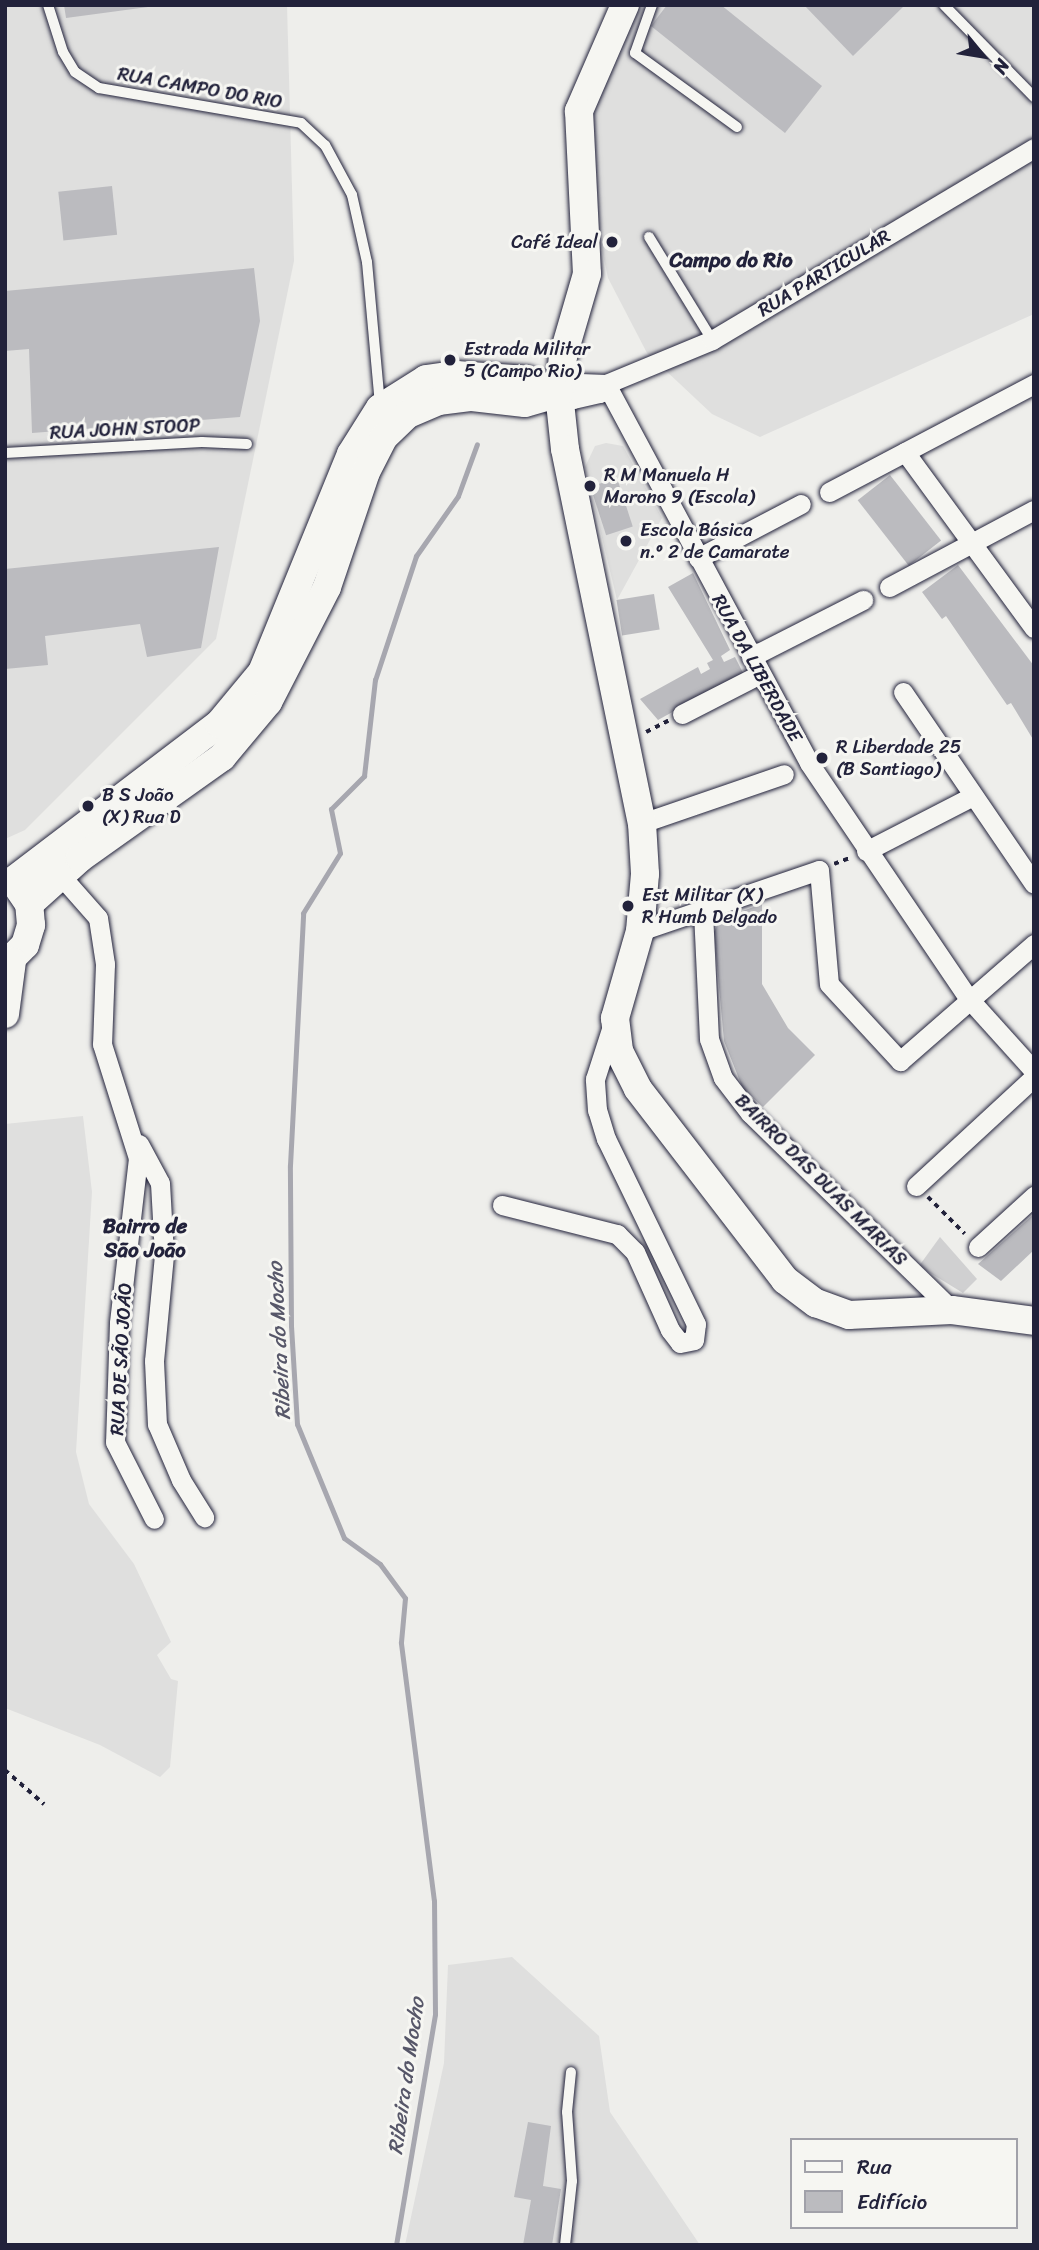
<!DOCTYPE html>
<html>
<head>
<meta charset="utf-8">
<style>
	body { margin:0 }
	#map { position:relative; width:1039px; height:2250px; overflow:hidden; background:#eeeeeb; font-family:Sriracha,sans-serif }
	div>[style] { position:absolute }
	.built>* { inset:0; background:#dfdfde }
	.green>* { inset:0; background:#d0d0d1 }
	.stream>* { height:5px; margin:-2.5px; padding:0 2.5px; transform-origin:2.5px; border-radius:2.5px; background:#a7a7af }
	.building>* { inset:0; background:#bbbbbf; transform-origin:0 0 }
	.path>* { height:3.5px; margin-top:-1.75px; transform-origin:0; background:repeating-linear-gradient(90deg,#22223b 0 5px,transparent 0 10px) }
	.roads { filter:drop-shadow(0 0 2px #22223b) drop-shadow(0 0 2px #22223b) }
	.lane>* { height:10px; margin:-5px; padding:0 5px; transform-origin:5px; border-radius:5px; background:#f6f6f2 }
	.street>* { height:19px; margin:-9.5px; padding:0 9.5px; transform-origin:9.5px; border-radius:9.5px; background:#f6f6f2 }
	.secondary>* { height:28px; margin:-14px; padding:0 14px; transform-origin:14px; border-radius:14px; background:#f6f6f2 }
	.dots>* { width:19px; height:19px; translate:-50% -50%; box-sizing:border-box; border:4px solid #f6f6f2; border-radius:50% }
	span { translate:-50% -50%; white-space:nowrap; text-align:center; line-height:1.15; -webkit-text-stroke:6px #f6f6f2; paint-order:stroke }
	.street-label { font-size:19px; color:#22223b }
	.poi-label { font-size:19px; color:#22223b }
	.right { translate:-100% -50%; text-align:right }
	.left { translate:0 -50%; text-align:left }
	.neighbourhood-label { font-size:21px; color:#22223b; font-weight:700 }
	.water-label { font-size:21px; color:#575769; font-style:italic }
	.frame { position:absolute; inset:0; border:7px solid #22223b; pointer-events:none }
	.legend { position:absolute; left:790px; top:2138px; width:228px; height:91px; box-sizing:border-box; background:#f6f6f2; border:2px solid #a1a1a9; margin:0; padding:9px 12px; list-style:none; font-size:21px; color:#22223b }
	.legend li { display:flex; align-items:center; gap:14px; height:35px }
	.legend b { width:35px; border:2px solid #a1a1a9 }
	.north { position:absolute; left:948px; top:21px; width:70px; height:70px; -webkit-text-stroke:5px #f6f6f2; paint-order:stroke; rotate:120deg; font-size:19px; font-weight:700; line-height:28px; text-align:center; color:#22223b }
	.north::after { content:''; display:block; margin:auto; width:24px; height:32px; background:#22223b; clip-path:polygon(50% 0,100% 100%,50% 72%,0 100%) }
</style>
</head>
<body>
<div id="map">
	<div class="built">
		<i style="clip-path:polygon(5px 5px,287px 5px,294px 261px,216px 639px,25px 830px,5px 839px)"></i>
		<i style="clip-path:polygon(634px 5px,1034px 5px,1034px 314px,760px 437px,712px 414px,647px 353px,608px 278px,591px 197px,587px 147px,594px 94px)"></i>
		<i style="clip-path:polygon(606px 443px,623px 446px,662px 518px,617px 600px,585px 467px,595px 446px)"></i>
		<i style="clip-path:polygon(83px 1116px,92px 1192px,76px 1452px,89px 1504px,134px 1564px,171px 1642px,157px 1655px,171px 1679px,178px 1681px,170px 1767px,160px 1777px,100px 1745px,5px 1708px,5px 1124px)"></i>
		<i style="clip-path:polygon(512px 1957px,599px 2036px,610px 2112px,700px 2245px,405px 2245px,444px 2063px,448px 1965px)"></i>
	</div>
	<div class="green">
		<i style="clip-path:polygon(940px 1237px,977px 1279px,963px 1293px,919px 1266px)"></i>
	</div>
	<div class="stream">
		<i style="left:396px;top:2245px;width:234px;rotate:-80.4deg"></i>
		<i style="left:435px;top:2014px;width:113px;rotate:-90.5deg"></i>
		<i style="left:434px;top:1901px;width:261px;rotate:-97.3deg"></i>
		<i style="left:401px;top:1642px;width:44px;rotate:-84.8deg"></i>
		<i style="left:405px;top:1598px;width:42px;rotate:-126.3deg"></i>
		<i style="left:380px;top:1564px;width:44px;rotate:-144.2deg"></i>
		<i style="left:344px;top:1538px;width:123px;rotate:-112.4deg"></i>
		<i style="left:297px;top:1424px;width:98px;rotate:-93.5deg"></i>
		<i style="left:291px;top:1326px;width:161px;rotate:-90.4deg"></i>
		<i style="left:290px;top:1165px;width:252px;rotate:-87deg"></i>
		<i style="left:303px;top:913px;width:70px;rotate:-58.3deg"></i>
		<i style="left:340px;top:853px;width:45px;rotate:-101.6deg"></i>
		<i style="left:331px;top:809px;width:47px;rotate:-45deg"></i>
		<i style="left:364px;top:776px;width:97px;rotate:-83.5deg"></i>
		<i style="left:375px;top:680px;width:131px;rotate:-71.7deg"></i>
		<i style="left:416px;top:556px;width:73px;rotate:-55deg"></i>
		<i style="left:458px;top:496px;width:55px;rotate:-69.9deg"></i>
	</div>
	<div class="building">
		<i style="clip-path:polygon(64px 5px,148px 5px,148px 7px,66px 18px)"></i>
		<i style="clip-path:polygon(667px 5px,721px 5px,822px 86px,785px 133px,651px 26px)"></i>
		<i style="clip-path:polygon(804px 5px,905px 5px,853px 56px)"></i>
		<i style="left:112px;top:186px;width:49px;height:54px;rotate:84deg"></i>
		<i style="clip-path:polygon(254px 268px,260px 321px,240px 417px,32px 433px,29px 349px,5px 351px,5px 291px)"></i>
		<i style="left:890px;top:475px;width:83px;height:41px;rotate:52deg"></i>
		<i style="left:617px;top:478px;width:51px;height:28px;rotate:72deg"></i>
		<i style="clip-path:polygon(219px 547px,201px 648px,147px 657px,140px 624px,45px 636px,48px 665px,5px 669px,5px 569px)"></i>
		<i style="clip-path:polygon(958px 565px,1034px 666px,1034px 741px,1011px 703px,1007px 705px,946px 616px,942px 619px,922px 592px)"></i>
		<i style="clip-path:polygon(693px 573px,730px 650px,721px 656px,724px 662px,735px 657px,743px 673px,658px 720px,640px 699px,698px 667px,701px 674px,710px 669px,707px 663px,713px 660px,668px 587px)"></i>
		<i style="left:654px;top:594px;width:36px;height:38px;rotate:81deg"></i>
		<i style="clip-path:polygon(762px 904px,762px 984px,788px 1028px,815px 1055px,763px 1107px,743px 1089px,724px 1041px,714px 932px,720px 919px)"></i>
		<i style="clip-path:polygon(1034px 1214px,1034px 1250px,1001px 1281px,978px 1264px)"></i>
		<i style="clip-path:polygon(528px 2122px,551px 2126px,543px 2186px,561px 2189px,552px 2245px,523px 2245px,531px 2200px,514px 2197px)"></i>
	</div>
	<div class="path">
		<i style="left:646px;top:732px;width:25px;rotate:-27deg"></i>
		<i style="left:834px;top:864px;width:17px;rotate:-21deg"></i>
		<i style="left:928px;top:1197px;width:52px;rotate:45deg"></i>
		<i style="left:5px;top:1770px;width:52px;rotate:41.1deg"></i>
	</div>
	<div class="roads">
		<div class="lane">
			<i style="left:48px;top:5px;width:49px;rotate:72.3deg"></i>
			<i style="left:63px;top:52px;width:23px;rotate:59deg"></i>
			<i style="left:75px;top:72px;width:29px;rotate:34deg"></i>
			<i style="left:99px;top:88px;width:205px;rotate:9.8deg"></i>
			<i style="left:301px;top:123px;width:33px;rotate:43deg"></i>
			<i style="left:325px;top:145px;width:57px;rotate:61.6deg"></i>
			<i style="left:352px;top:195px;width:69px;rotate:77.4deg"></i>
			<i style="left:367px;top:262px;width:143px;rotate:84.8deg"></i>
			<i style="left:652px;top:5px;width:51px;rotate:109.5deg"></i>
			<i style="left:635px;top:53px;width:126px;rotate:36deg"></i>
			<i style="left:944px;top:5px;width:129px;rotate:45.6deg"></i>
			<i style="left:649px;top:237px;width:121px;rotate:58.5deg"></i>
			<i style="left:5px;top:453px;width:197px;rotate:-3.2deg"></i>
			<i style="left:202px;top:442px;width:45px;rotate:2.5deg"></i>
			<i style="left:565px;top:2245px;width:64px;rotate:-83.8deg"></i>
			<i style="left:572px;top:2181px;width:69px;rotate:-94.1deg"></i>
			<i style="left:567px;top:2112px;width:40px;rotate:-84.3deg"></i>
		</div>
		<div class="street">
			<i style="left:606px;top:384px;width:430px;rotate:61.8deg"></i>
			<i style="left:809px;top:763px;width:285px;rotate:55.9deg"></i>
			<i style="left:969px;top:999px;width:97px;rotate:47.9deg"></i>
			<i style="left:606px;top:384px;width:33px;rotate:-178deg"></i>
			<i style="left:573px;top:383px;width:17px;rotate:144deg"></i>
			<i style="left:559px;top:393px;width:15px;rotate:23deg"></i>
			<i style="left:573px;top:399px;width:28px;rotate:-13deg"></i>
			<i style="left:600px;top:393px;width:11px;rotate:-56deg"></i>
			<i style="left:606px;top:384px;width:115px;rotate:-22.5deg"></i>
			<i style="left:712px;top:340px;width:375px;rotate:-30.8deg"></i>
			<i style="left:905px;top:452px;width:218px;rotate:53.8deg"></i>
			<i style="left:829px;top:492px;width:232px;rotate:-27.8deg"></i>
			<i style="left:698px;top:558px;width:116px;rotate:-27.7deg"></i>
			<i style="left:889px;top:587px;width:164px;rotate:-28deg"></i>
			<i style="left:751px;top:657px;width:126px;rotate:-27deg"></i>
			<i style="left:903px;top:692px;width:232px;rotate:55.7deg"></i>
			<i style="left:682px;top:714px;width:88px;rotate:-27.1deg"></i>
			<i style="left:642px;top:823px;width:150px;rotate:-19deg"></i>
			<i style="left:866px;top:851px;width:118px;rotate:-27.2deg"></i>
			<i style="left:61px;top:876px;width:56px;rotate:48.6deg"></i>
			<i style="left:98px;top:918px;width:47px;rotate:81.3deg"></i>
			<i style="left:105px;top:964px;width:80px;rotate:92.1deg"></i>
			<i style="left:102px;top:1044px;width:120px;rotate:72.5deg"></i>
			<i style="left:138px;top:1158px;width:166px;rotate:96.6deg"></i>
			<i style="left:119px;top:1323px;width:119px;rotate:91.9deg"></i>
			<i style="left:115px;top:1442px;width:86px;rotate:63.1deg"></i>
			<i style="left:703px;top:912px;width:127px;rotate:87.3deg"></i>
			<i style="left:709px;top:1039px;width:41px;rotate:70.3deg"></i>
			<i style="left:723px;top:1078px;width:44px;rotate:52.4deg"></i>
			<i style="left:750px;top:1113px;width:282px;rotate:44.3deg"></i>
			<i style="left:640px;top:931px;width:189px;rotate:-18.8deg"></i>
			<i style="left:819px;top:870px;width:114px;rotate:85deg"></i>
			<i style="left:829px;top:984px;width:105px;rotate:47.3deg"></i>
			<i style="left:900px;top:1061px;width:178px;rotate:-41.1deg"></i>
			<i style="left:139px;top:1144px;width:44px;rotate:61.7deg"></i>
			<i style="left:160px;top:1183px;width:72px;rotate:86.8deg"></i>
			<i style="left:164px;top:1255px;width:106px;rotate:95.4deg"></i>
			<i style="left:154px;top:1361px;width:63px;rotate:87.3deg"></i>
			<i style="left:157px;top:1424px;width:61px;rotate:66.8deg"></i>
			<i style="left:181px;top:1480px;width:44px;rotate:58.1deg"></i>
			<i style="left:916px;top:1186px;width:161px;rotate:-42.7deg"></i>
			<i style="left:502px;top:1205px;width:119px;rotate:14.2deg"></i>
			<i style="left:617px;top:1234px;width:25px;rotate:45deg"></i>
			<i style="left:635px;top:1252px;width:85px;rotate:65.8deg"></i>
			<i style="left:670px;top:1330px;width:16px;rotate:52deg"></i>
			<i style="left:680px;top:1343px;width:14px;rotate:-12deg"></i>
			<i style="left:694px;top:1340px;width:16px;rotate:-83deg"></i>
			<i style="left:696px;top:1324px;width:206px;rotate:-115.9deg"></i>
			<i style="left:606px;top:1139px;width:30px;rotate:-107deg"></i>
			<i style="left:597px;top:1110px;width:31px;rotate:-94deg"></i>
			<i style="left:595px;top:1079px;width:56px;rotate:-72.2deg"></i>
			<i style="left:978px;top:1247px;width:76px;rotate:-42.3deg"></i>
		</div>
		<div class="secondary">
			<i style="left:625px;top:5px;width:116px;rotate:113.5deg"></i>
			<i style="left:579px;top:111px;width:163px;rotate:87.2deg"></i>
			<i style="left:587px;top:274px;width:85px;rotate:106.3deg"></i>
			<i style="left:563px;top:356px;width:37px;rotate:96deg"></i>
			<i style="left:559px;top:393px;width:56px;rotate:83.9deg"></i>
			<i style="left:565px;top:449px;width:382px;rotate:78.4deg"></i>
			<i style="left:642px;top:823px;width:51px;rotate:86.6deg"></i>
			<i style="left:645px;top:874px;width:57px;rotate:95deg"></i>
			<i style="left:640px;top:931px;width:91px;rotate:106deg"></i>
			<i style="left:615px;top:1018px;width:33px;rotate:83deg"></i>
			<i style="left:619px;top:1051px;width:42px;rotate:63.4deg"></i>
			<i style="left:638px;top:1089px;width:241px;rotate:52.4deg"></i>
			<i style="left:785px;top:1280px;width:39px;rotate:37deg"></i>
			<i style="left:816px;top:1303px;width:35px;rotate:20deg"></i>
			<i style="left:849px;top:1315px;width:103px;rotate:-2.8deg"></i>
			<i style="left:952px;top:1310px;width:83px;rotate:7.6deg"></i>
			<i style="left:14px;top:880px;width:258px;rotate:-37.3deg"></i>
			<i style="left:219px;top:724px;width:67px;rotate:-50.4deg"></i>
			<i style="left:262px;top:672px;width:235px;rotate:-67.8deg"></i>
			<i style="left:351px;top:454px;width:54px;rotate:-57.8deg"></i>
			<i style="left:380px;top:408px;width:54px;rotate:-32.2deg"></i>
			<i style="left:426px;top:379px;width:30px;rotate:-8deg"></i>
			<i style="left:456px;top:375px;width:71px;rotate:4deg"></i>
			<i style="left:527px;top:380px;width:35px;rotate:22deg"></i>
			<i style="left:29px;top:904px;width:69px;rotate:-42deg"></i>
			<i style="left:80px;top:858px;width:174px;rotate:-35.4deg"></i>
			<i style="left:222px;top:757px;width:72px;rotate:-50.1deg"></i>
			<i style="left:268px;top:702px;width:129px;rotate:-62.8deg"></i>
			<i style="left:327px;top:587px;width:121px;rotate:-71.3deg"></i>
			<i style="left:366px;top:472px;width:38px;rotate:-63deg"></i>
			<i style="left:383px;top:438px;width:35px;rotate:-44deg"></i>
			<i style="left:408px;top:414px;width:33px;rotate:-23deg"></i>
			<i style="left:438px;top:401px;width:34px;rotate:-7deg"></i>
			<i style="left:472px;top:397px;width:53px;rotate:6.5deg"></i>
			<i style="left:525px;top:403px;width:35px;rotate:-16deg"></i>
			<i style="left:5px;top:965px;width:28px;rotate:-45deg"></i>
			<i style="left:25px;top:945px;width:21px;rotate:-73deg"></i>
			<i style="left:31px;top:925px;width:21px;rotate:-95deg"></i>
			<i style="left:29px;top:904px;width:18px;rotate:-124deg"></i>
			<i style="left:5px;top:1014px;width:53px;rotate:-82.5deg"></i>
		</div>
	</div>
	<div class="dots">
		<i style="left:612px;top:242px;background:#22223b"></i>
		<i style="left:450px;top:360px;background:#22223b"></i>
		<i style="left:590px;top:486px;background:#22223b"></i>
		<i style="left:626px;top:541px;background:#22223b"></i>
		<i style="left:822px;top:758px;background:#22223b"></i>
		<i style="left:88px;top:806px;background:#22223b"></i>
		<i style="left:628px;top:906px;background:#22223b"></i>
	</div>
	<div class="street-label">
		<span style="left:200px;top:88px;rotate:10deg">RUA CAMPO DO RIO</span>
		<span style="left:824px;top:273px;rotate:-31deg">RUA PARTICULAR</span>
		<span style="left:125px;top:429px;rotate:-3deg">RUA JOHN STOOP</span>
		<span style="left:757px;top:668px;rotate:61deg">RUA DA LIBERDADE</span>
		<span style="left:821px;top:1180px;rotate:45deg">BAIRRO DAS DUAS MARIAS</span>
		<span style="left:121px;top:1359px;rotate:-87deg">RUA DE SÃO JOÃO</span>
	</div>
	<div class="poi-label">
		<span class="right" style="left:598px;top:242px">Café Ideal</span>
		<span class="left" style="left:464px;top:360px">Estrada Militar<br>5 (Campo Rio)</span>
		<span class="left" style="left:604px;top:486px">R M Manuela H<br>Marono 9 (Escola)</span>
		<span class="left" style="left:640px;top:541px">Escola Básica<br>n.º 2 de Camarate</span>
		<span class="left" style="left:836px;top:758px">R Liberdade 25<br>(B Santiago)</span>
		<span class="left" style="left:102px;top:806px">B S João<br>(X) Rua D</span>
		<span class="left" style="left:642px;top:906px">Est Militar (X)<br>R Humb Delgado</span>
	</div>
	<div class="neighbourhood-label">
		<span style="left:731px;top:260px">Campo do Rio</span>
		<span style="left:145px;top:1238px">Bairro de<br>São João</span>
	</div>
	<div class="water-label">
		<span style="left:279px;top:1341px;rotate:-93deg">Ribeira do Mocho</span>
		<span style="left:406px;top:2076px;rotate:-82deg">Ribeira do Mocho</span>
	</div>
	<div class="frame"></div>
	<ul class="legend">
	<li><b style="height:9px;background:#f6f6f2"></b>Rua</li>
	<li><b style="height:19px;background:#bbbbbf"></b>Edifício</li>
	</ul>
	<div class="north">N</div>
</div>
</body>
</html>
